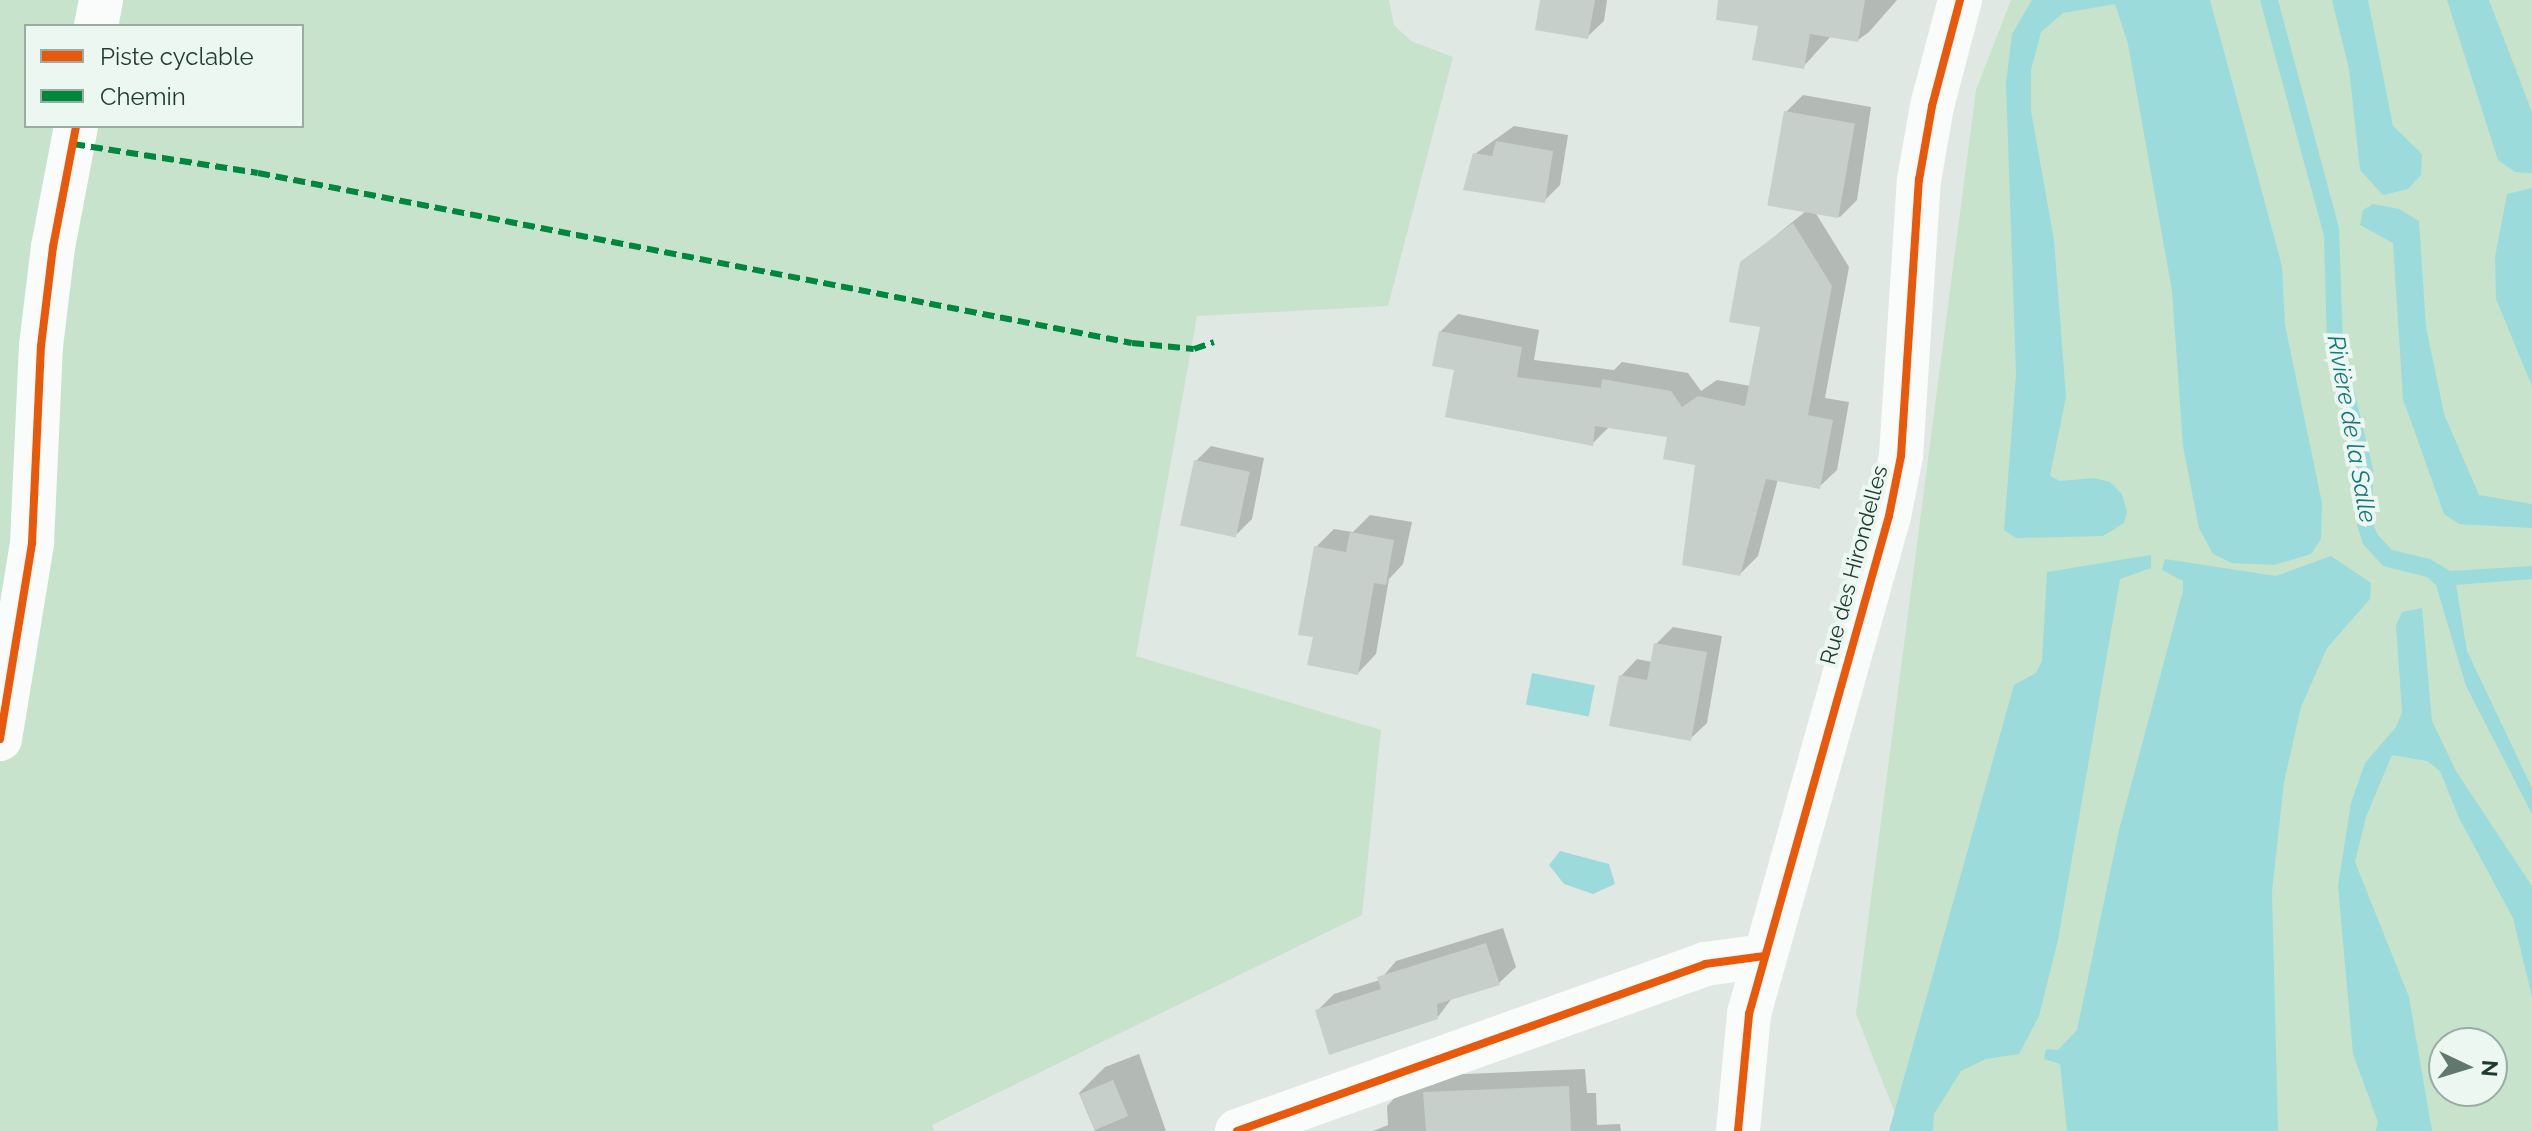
<!DOCTYPE html>
<html>
<head>
<meta charset="utf-8">
<style>
	body { margin:0 }
	#map { position:relative; width:2532px; height:1131px; overflow:hidden; background:#e0e8e3; font-family:Raleway,sans-serif }
	div>[style] { position:absolute }
	.green>* { inset:0; background:#c7e3cc }
	.water>* { inset:0; background:#9bdbdb; transform-origin:0 0 }
	.shadow>* { inset:0; background:#0003 }
	.building>* { inset:0; background:#c7cfcb; transform-origin:0 0 }
	.minor>* { height:44px; margin:-22px; padding:0 22px; transform-origin:22px; border-radius:22px; background:#fafcfb }
	.quiet>* { height:6px; margin-top:-3px; transform-origin:0; background:repeating-linear-gradient(90deg,#00873e 0 12px,transparent 0 18px) }
	.cycleway>* { height:8px; margin:-4px; padding:0 4px; transform-origin:4px; border-radius:4px; background:#e8590c }
	span { translate:-50% -50%; white-space:nowrap; text-align:center; line-height:1.15; -webkit-text-stroke:8px #edf7f1; paint-order:stroke }
	.street-label { font-size:22px; color:#1d3b2f }
	.water-label { font-size:24px; color:#11797d; font-style:italic }
	.legend { position:absolute; left:24px; top:24px; width:280px; height:104px; box-sizing:border-box; background:#edf7f1; border:2px solid #9aaca3; margin:0; padding:10px 14px; list-style:none; font-size:24px; color:#1d3b2f }
	.legend li { display:flex; align-items:center; gap:16px; height:40px }
	.legend b { width:40px; border:2px solid #9aaca3 }
	.north { position:absolute; left:2428px; top:1027px; width:80px; height:80px; box-sizing:border-box; background:#edf7f1; border:2px solid #9aaca3; border-radius:50%; rotate:94deg; font-size:22px; font-weight:700; line-height:32px; text-align:center; color:#1d3b2f }
	.north::after { content:''; display:block; margin:auto; width:28px; height:36px; background:#61786e; clip-path:polygon(50% 0,100% 100%,50% 72%,0 100%) }
</style>
</head>
<body>
<div id="map">
	<div class="green">
		<i style="clip-path:polygon(evenodd,0 0,1389px 0,1394px 25px,1411px 41px,1453px 57px,1388px 306px,1197px 316px,1136px 656px,1381px 730px,1362px 915px,932px 1125px,934px 1131px,0 1131px,0 0,26px 26px,302px 26px,302px 126px,26px 126px,26px 26px)"></i>
		<i style="clip-path:polygon(evenodd,2011px 0,2532px 0,2532px 1131px,1902px 1131px,1856px 1014px,1976px 90px,2011px 0,2444px 1043px,2492px 1043px,2492px 1091px,2444px 1091px,2444px 1043px)"></i>
	</div>
	<div class="water">
		<i style="clip-path:polygon(2032px 0,2210px 0,2282px 266px,2285px 325px,2322px 503px,2321px 539px,2311px 554px,2274px 565px,2232px 563px,2213px 554px,2199px 528px,2183px 446px,2172px 291px,2128px 44px,2115px 4px,2063px 13px,2041px 32px,2031px 70px,2031px 111px,2054px 240px,2066px 397px,2050px 476px,2060px 481px,2094px 478px,2110px 482px,2122px 494px,2127px 512px,2124px 523px,2103px 536px,2016px 538px,2004px 530px,2016px 374px,2006px 84px,2012px 34px)"></i>
		<i style="clip-path:polygon(2260px 0,2278px 0,2339px 228px,2343px 345px,2373px 469px,2372px 521px,2377px 534px,2392px 550px,2430px 559px,2450px 571px,2532px 566px,2532px 579px,2456px 585px,2467px 651px,2532px 788px,2532px 814px,2466px 686px,2436px 585px,2427px 577px,2383px 566px,2363px 544px,2357px 525px,2356px 473px,2327px 344px,2324px 236px)"></i>
		<i style="clip-path:polygon(2332px 0,2368px 0,2393px 126px,2422px 154px,2421px 175px,2408px 189px,2383px 195px,2360px 170px,2349px 69px)"></i>
		<i style="clip-path:polygon(2447px 0,2489px 0,2532px 112px,2532px 173px,2515px 172px,2498px 160px)"></i>
		<i style="clip-path:polygon(2532px 188px,2532px 386px,2496px 299px,2495px 257px,2507px 194px)"></i>
		<i style="clip-path:polygon(2373px 204px,2399px 209px,2419px 221px,2426px 327px,2444px 414px,2479px 495px,2532px 504px,2532px 528px,2459px 524px,2444px 514px,2403px 399px,2393px 243px,2360px 225px,2363px 210px)"></i>
		<i style="clip-path:polygon(2151px 555px,2151px 568px,2120px 579px,2058px 940px,2039px 1016px,2019px 1054px,1986px 1059px,1961px 1071px,1934px 1114px,1933px 1131px,1889px 1131px,2014px 685px,2036px 673px,2042px 661px,2047px 572px)"></i>
		<i style="clip-path:polygon(2331px 556px,2371px 583px,2370px 599px,2327px 648px,2301px 707px,2284px 782px,2272px 891px,2278px 1131px,2067px 1131px,2060px 1064px,2044px 1059px,2046px 1049px,2058px 1050px,2077px 1030px,2119px 830px,2183px 591px,2183px 581px,2162px 570px,2165px 559px,2276px 576px)"></i>
		<i style="clip-path:polygon(2422px 608px,2432px 721px,2456px 771px,2532px 886px,2532px 997px,2513px 918px,2459px 818px,2440px 771px,2427px 761px,2392px 755px,2366px 817px,2355px 862px,2409px 997px,2432px 1131px,2376px 1131px,2378px 1122px,2353px 1054px,2338px 886px,2351px 803px,2365px 763px,2396px 727px,2402px 712px,2396px 626px,2402px 612px)"></i>
		<i style="left:1532px;top:673px;width:64px;height:32px;rotate:11deg"></i>
		<i style="clip-path:polygon(1560px 851px,1609px 864px,1615px 884px,1593px 894px,1564px 884px,1549px 865px)"></i>
	</div>
	<div class="shadow">
		<i style="clip-path:polygon(1542px 0,1607px 0,1604px 21px,1587px 37px)"></i>
		<i style="clip-path:polygon(1744px 0,1897px 0,1869px 32px,1858px 40px,1831px 36px,1803px 67px)"></i>
		<i style="clip-path:polygon(1803px 95px,1871px 107px,1857px 200px,1840px 217px,1815px 212px,1849px 267px,1825px 398px,1849px 402px,1837px 470px,1819px 487px,1778px 479px,1758px 556px,1740px 574px,1697px 464px,1669px 436px,1610px 426px,1592px 444px,1456px 368px,1440px 332px,1458px 314px,1539px 330px,1534px 360px,1614px 370px,1622px 362px,1688px 373px,1701px 391px,1717px 380px,1751px 386px,1762px 326px,1742px 263px,1806px 211px,1786px 112px)"></i>
		<i style="clip-path:polygon(1514px 126px,1568px 135px,1560px 185px,1544px 201px,1475px 154px)"></i>
		<i style="clip-path:polygon(1211px 446px,1264px 458px,1252px 519px,1237px 534px,1196px 461px)"></i>
		<i style="clip-path:polygon(1370px 515px,1412px 522px,1403px 564px,1389px 579px,1376px 654px,1358px 673px,1315px 636px,1316px 547px,1334px 529px,1353px 532px)"></i>
		<i style="clip-path:polygon(1673px 627px,1722px 636px,1707px 723px,1690px 739px,1621px 676px,1637px 659px,1652px 662px,1656px 644px)"></i>
		<i style="clip-path:polygon(1503px 928px,1516px 967px,1499px 983px,1453px 997px,1437px 1018px,1317px 1011px,1334px 994px,1380px 980px,1396px 961px)"></i>
		<i style="clip-path:polygon(1139px 1054px,1166px 1131px,1095px 1131px,1079px 1093px,1105px 1067px)"></i>
		<i style="clip-path:polygon(1585px 1069px,1587px 1093px,1596px 1093px,1597px 1125px,1620px 1124px,1621px 1131px,1373px 1131px,1388px 1125px,1387px 1106px,1404px 1088px,1433px 1085px,1442px 1075px)"></i>
	</div>
	<div class="building">
		<i style="clip-path:polygon(1540px 0,1595px 0,1588px 39px,1535px 30px)"></i>
		<i style="clip-path:polygon(1718px 0,1865px 0,1858px 42px,1810px 34px,1804px 69px,1752px 60px,1758px 26px,1716px 20px)"></i>
		<i style="left:1784px;top:111px;width:72px;height:96px;rotate:10deg"></i>
		<i style="clip-path:polygon(1496px 141px,1553px 151px,1545px 203px,1463px 190px,1473px 153px,1492px 156px)"></i>
		<i style="clip-path:polygon(1793px 223px,1832px 286px,1808px 415px,1833px 420px,1820px 489px,1766px 479px,1740px 576px,1682px 565px,1695px 465px,1663px 459px,1667px 437px,1595px 426px,1593px 446px,1445px 417px,1454px 370px,1432px 366px,1439px 331px,1522px 347px,1517px 377px,1601px 388px,1602px 379px,1671px 391px,1682px 407px,1698px 396px,1745px 406px,1760px 327px,1729px 322px,1740px 262px)"></i>
		<i style="left:1194px;top:460px;width:57px;height:67px;rotate:12deg"></i>
		<i style="clip-path:polygon(1350px 532px,1394px 540px,1386px 585px,1374px 583px,1358px 675px,1307px 665px,1313px 637px,1298px 635px,1314px 546px,1346px 552px)"></i>
		<i style="clip-path:polygon(1654px 643px,1707px 652px,1691px 741px,1609px 726px,1619px 675px,1647px 680px)"></i>
		<i style="clip-path:polygon(1486px 943px,1500px 985px,1437px 1004px,1438px 1019px,1329px 1055px,1315px 1010px,1381px 989px,1377px 977px)"></i>
		<i style="left:1113px;top:1080px;width:39px;height:36px;rotate:67deg"></i>
		<i style="clip-path:polygon(1569px 1086px,1571px 1131px,1426px 1131px,1423px 1092px)"></i>
	</div>
	<div class="minor">
		<i style="left:96px;top:26px;width:26px;rotate:-79deg"></i>
		<i style="left:0;top:739px;width:199px;rotate:-80.7deg"></i>
		<i style="left:32px;top:543px;width:197px;rotate:-87.4deg"></i>
		<i style="left:41px;top:346px;width:100px;rotate:-83.1deg"></i>
		<i style="left:53px;top:247px;width:123px;rotate:-79.2deg"></i>
		<i style="left:1237px;top:1131px;width:497px;rotate:-19.6deg"></i>
		<i style="left:1705px;top:964px;width:60px;rotate:-7.7deg"></i>
		<i style="left:1738px;top:1131px;width:118px;rotate:-84.6deg"></i>
		<i style="left:1749px;top:1014px;width:517px;rotate:-74.3deg"></i>
		<i style="left:1889px;top:516px;width:61px;rotate:-78.7deg"></i>
		<i style="left:1901px;top:456px;width:277px;rotate:-86.3deg"></i>
		<i style="left:1919px;top:180px;width:75px;rotate:-80deg"></i>
		<i style="left:1932px;top:106px;width:110px;rotate:-75.2deg"></i>
	</div>
	<div class="quiet">
		<i style="left:73px;top:144px;width:187px;rotate:8.9deg"></i>
		<i style="left:258px;top:173px;width:890px;rotate:11.01deg"></i>
		<i style="left:1132px;top:343px;width:62px;rotate:5.5deg"></i>
		<i style="left:1194px;top:349px;width:21px;rotate:-19deg"></i>
	</div>
	<div class="cycleway">
		<i style="left:0;top:739px;width:199px;rotate:-80.7deg"></i>
		<i style="left:32px;top:543px;width:197px;rotate:-87.4deg"></i>
		<i style="left:41px;top:346px;width:100px;rotate:-83.1deg"></i>
		<i style="left:53px;top:247px;width:123px;rotate:-79.2deg"></i>
		<i style="left:1237px;top:1131px;width:497px;rotate:-19.6deg"></i>
		<i style="left:1705px;top:964px;width:60px;rotate:-7.7deg"></i>
		<i style="left:1738px;top:1131px;width:118px;rotate:-84.6deg"></i>
		<i style="left:1749px;top:1014px;width:517px;rotate:-74.3deg"></i>
		<i style="left:1889px;top:516px;width:61px;rotate:-78.7deg"></i>
		<i style="left:1901px;top:456px;width:277px;rotate:-86.3deg"></i>
		<i style="left:1919px;top:180px;width:75px;rotate:-80deg"></i>
		<i style="left:1932px;top:106px;width:110px;rotate:-75.2deg"></i>
	</div>
	<div class="street-label">
		<span style="left:1854px;top:565px;rotate:-75deg">Rue des Hirondelles</span>
	</div>
	<div class="water-label">
		<span style="left:2352px;top:429px;rotate:80deg">Rivière de la Salle</span>
	</div>
	<ul class="legend">
	<li><b style="height:10px;background:#e8590c"></b>Piste cyclable</li>
	<li><b style="height:10px;background:#00873e"></b>Chemin</li>
	</ul>
	<div class="north">N</div>
</div>
</body>
</html>
